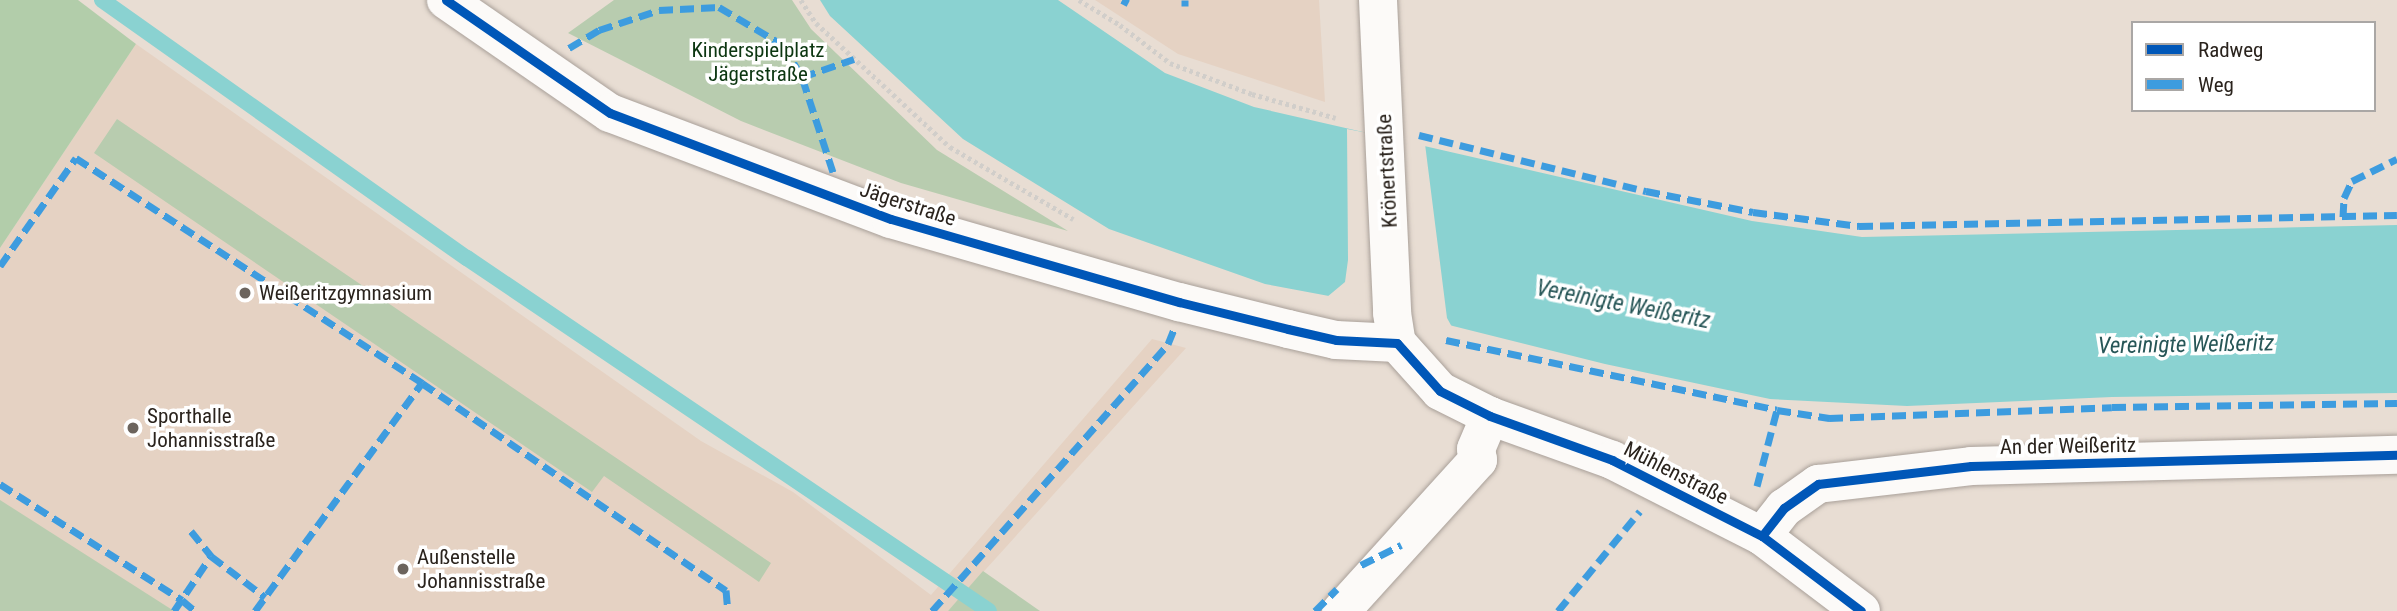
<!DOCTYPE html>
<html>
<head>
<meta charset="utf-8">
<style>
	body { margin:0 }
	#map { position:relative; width:2397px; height:611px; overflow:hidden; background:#e8ddd3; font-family:"Roboto Condensed",sans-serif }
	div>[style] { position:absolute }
	.built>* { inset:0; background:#e5d2c3 }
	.green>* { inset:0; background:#b8ccaf }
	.forest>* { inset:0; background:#b2cdaa }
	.water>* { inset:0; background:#8ad2d1 }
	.pier>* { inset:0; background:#e8ddd3 }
	.stream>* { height:16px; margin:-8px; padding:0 8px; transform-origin:8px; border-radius:8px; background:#8ad2d1 }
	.path>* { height:4.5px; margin-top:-2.25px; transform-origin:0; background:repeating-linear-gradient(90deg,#d1ceca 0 3.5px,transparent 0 7px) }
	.roads { filter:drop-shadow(0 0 2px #a9a099) drop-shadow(0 0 2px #a9a099) }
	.minor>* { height:38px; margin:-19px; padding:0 19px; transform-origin:19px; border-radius:19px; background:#fcfaf8 }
	.quiet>* { height:7px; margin-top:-3.5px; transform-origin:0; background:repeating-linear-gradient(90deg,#3d9cdf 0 14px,transparent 0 21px) }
	.cycleway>* { height:9px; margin:-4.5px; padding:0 4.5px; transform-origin:4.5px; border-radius:4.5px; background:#0057b8 }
	.dots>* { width:19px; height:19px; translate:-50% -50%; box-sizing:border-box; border:4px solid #fff; border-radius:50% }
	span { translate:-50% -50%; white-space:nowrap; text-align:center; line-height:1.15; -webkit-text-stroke:7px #fff; paint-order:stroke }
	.park-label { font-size:21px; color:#0c3611 }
	.street-label { font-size:21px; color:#2a231d }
	.poi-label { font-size:21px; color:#2a231d }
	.left { translate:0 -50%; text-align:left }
	.water-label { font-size:23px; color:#275657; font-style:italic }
	.legend { position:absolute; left:2131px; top:21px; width:245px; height:91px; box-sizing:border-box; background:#fff; border:2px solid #aaa7a5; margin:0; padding:9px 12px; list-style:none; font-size:21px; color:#2a231d }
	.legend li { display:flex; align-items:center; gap:14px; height:35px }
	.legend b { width:35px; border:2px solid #aaa7a5 }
</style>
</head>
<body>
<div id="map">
	<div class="built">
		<i style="clip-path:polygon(1095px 0,1319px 0,1325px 102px,1178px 54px)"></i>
		<i style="clip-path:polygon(136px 44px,701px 441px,793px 492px,931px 595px,1152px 339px,1186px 348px,948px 611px,0 611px,0 248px)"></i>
	</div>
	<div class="green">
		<i style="clip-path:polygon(614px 0,792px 0,811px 29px,937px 150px,1068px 231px,901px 183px,741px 121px,568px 33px)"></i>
		<i style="clip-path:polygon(117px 119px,771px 563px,759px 582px,604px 476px,592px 492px,94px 153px)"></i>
		<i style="clip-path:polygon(0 500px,174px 611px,0 611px)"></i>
		<i style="clip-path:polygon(983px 571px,1040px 611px,948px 611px)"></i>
	</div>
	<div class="forest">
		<i style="clip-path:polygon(0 0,78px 0,136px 44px,0 248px)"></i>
	</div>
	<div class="water">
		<i style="clip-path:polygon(820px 0,1058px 0,1165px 73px,1254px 107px,1752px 221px,1862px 237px,2397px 225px,2397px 393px,2112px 397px,1907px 406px,1770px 399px,1605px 364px,1345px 299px,1265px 284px,1109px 229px,963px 139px,830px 16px)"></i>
	</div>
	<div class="pier">
		<i style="clip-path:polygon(1347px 129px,1425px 144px,1447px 318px,1452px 327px,1327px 297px,1345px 282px,1348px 260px)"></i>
	</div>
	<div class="stream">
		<i style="left:102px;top:0;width:447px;rotate:35.3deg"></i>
		<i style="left:467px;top:258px;width:630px;rotate:34.07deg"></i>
	</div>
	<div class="path">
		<i style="left:801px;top:0;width:27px;rotate:57deg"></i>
		<i style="left:816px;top:23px;width:183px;rotate:42.8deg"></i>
		<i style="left:950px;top:147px;width:143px;rotate:30.3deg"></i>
		<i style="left:1079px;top:0;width:48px;rotate:31.4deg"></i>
		<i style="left:1120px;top:25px;width:63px;rotate:37.2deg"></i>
		<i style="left:1170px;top:63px;width:88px;rotate:20.7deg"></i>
		<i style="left:1252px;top:94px;width:87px;rotate:15.9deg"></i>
	</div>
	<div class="roads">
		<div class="minor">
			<i style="left:446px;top:0;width:199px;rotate:34.6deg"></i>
			<i style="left:610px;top:113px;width:300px;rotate:20.7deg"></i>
			<i style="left:891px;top:219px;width:300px;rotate:16.1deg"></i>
			<i style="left:1179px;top:302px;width:112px;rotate:13.9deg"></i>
			<i style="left:1288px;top:329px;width:49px;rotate:12.9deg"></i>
			<i style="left:1336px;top:340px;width:61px;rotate:2.8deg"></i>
			<i style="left:1378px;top:0;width:313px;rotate:87.4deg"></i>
			<i style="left:1392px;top:313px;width:30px;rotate:81deg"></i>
			<i style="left:1397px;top:343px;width:64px;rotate:48.1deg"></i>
			<i style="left:1440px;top:391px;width:56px;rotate:26.6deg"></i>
			<i style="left:1490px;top:416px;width:130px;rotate:19.8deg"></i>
			<i style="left:1612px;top:460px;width:168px;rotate:26.9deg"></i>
			<i style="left:1762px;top:536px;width:124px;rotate:37.1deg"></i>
			<i style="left:1762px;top:536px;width:36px;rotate:-52deg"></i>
			<i style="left:1784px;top:508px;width:42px;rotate:-35.2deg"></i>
			<i style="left:1818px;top:484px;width:154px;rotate:-6.7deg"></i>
			<i style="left:1971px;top:466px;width:426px;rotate:-1.5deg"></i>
			<i style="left:1341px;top:611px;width:204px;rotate:-47.8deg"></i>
			<i style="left:1478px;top:460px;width:11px;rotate:-100deg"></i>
			<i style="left:1476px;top:449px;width:36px;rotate:-67deg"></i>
		</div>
	</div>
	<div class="quiet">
		<i style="left:1122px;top:0;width:7px;rotate:27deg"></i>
		<i style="left:1185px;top:0;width:6px;rotate:90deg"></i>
		<i style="left:569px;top:48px;width:35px;rotate:-31deg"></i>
		<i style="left:599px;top:30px;width:63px;rotate:-18.4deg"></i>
		<i style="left:659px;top:10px;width:60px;rotate:-2.9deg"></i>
		<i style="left:719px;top:7px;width:74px;rotate:30.7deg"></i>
		<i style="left:783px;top:45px;width:37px;rotate:59deg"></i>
		<i style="left:1419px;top:135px;width:234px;rotate:13.9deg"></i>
		<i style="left:1646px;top:191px;width:109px;rotate:11.1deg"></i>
		<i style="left:1753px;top:212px;width:107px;rotate:7.5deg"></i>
		<i style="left:1859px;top:226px;width:538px;rotate:-1.17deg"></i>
		<i style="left:833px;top:172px;width:100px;rotate:-108.1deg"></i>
		<i style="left:802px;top:77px;width:55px;rotate:-19.1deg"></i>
		<i style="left:2343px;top:217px;width:19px;rotate:-87deg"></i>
		<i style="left:2344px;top:198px;width:19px;rotate:-65deg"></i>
		<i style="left:2352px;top:181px;width:50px;rotate:-26.1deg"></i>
		<i style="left:0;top:266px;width:132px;rotate:-54.9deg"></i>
		<i style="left:76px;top:158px;width:413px;rotate:33deg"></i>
		<i style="left:1446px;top:340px;width:338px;rotate:11.9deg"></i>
		<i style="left:1777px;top:410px;width:53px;rotate:8.7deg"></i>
		<i style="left:1829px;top:418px;width:283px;rotate:-2.2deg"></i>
		<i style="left:2112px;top:407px;width:285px;rotate:-0.8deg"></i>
		<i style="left:0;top:484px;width:216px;rotate:32.5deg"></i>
		<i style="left:182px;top:600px;width:17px;rotate:40deg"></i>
		<i style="left:1757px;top:486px;width:79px;rotate:-75.3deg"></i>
		<i style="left:191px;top:531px;width:32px;rotate:51deg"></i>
		<i style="left:211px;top:556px;width:68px;rotate:37.2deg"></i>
		<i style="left:1361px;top:565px;width:45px;rotate:-26.6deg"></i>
		<i style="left:174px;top:611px;width:66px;rotate:-56.1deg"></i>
		<i style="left:255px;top:611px;width:283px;rotate:-53.8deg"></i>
		<i style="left:422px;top:383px;width:368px;rotate:34.3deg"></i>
		<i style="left:726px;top:590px;width:21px;rotate:85deg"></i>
		<i style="left:932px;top:611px;width:356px;rotate:-48.5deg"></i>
		<i style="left:1168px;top:344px;width:16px;rotate:-68deg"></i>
		<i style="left:1315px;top:611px;width:31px;rotate:-45deg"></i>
		<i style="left:1558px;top:611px;width:129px;rotate:-50.6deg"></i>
	</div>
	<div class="cycleway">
		<i style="left:446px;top:0;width:199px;rotate:34.6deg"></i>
		<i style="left:610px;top:113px;width:300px;rotate:20.7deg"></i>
		<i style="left:891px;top:219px;width:300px;rotate:16.1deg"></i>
		<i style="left:1179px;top:302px;width:112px;rotate:13.9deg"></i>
		<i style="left:1288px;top:329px;width:49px;rotate:12.9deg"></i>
		<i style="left:1336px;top:340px;width:61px;rotate:2.8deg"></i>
		<i style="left:1397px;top:343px;width:64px;rotate:48.1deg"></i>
		<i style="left:1440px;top:391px;width:56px;rotate:26.6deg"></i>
		<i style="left:1490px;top:416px;width:130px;rotate:19.8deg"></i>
		<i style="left:1612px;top:460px;width:168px;rotate:26.9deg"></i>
		<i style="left:1762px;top:536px;width:124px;rotate:37.1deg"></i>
		<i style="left:1762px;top:536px;width:36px;rotate:-52deg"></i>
		<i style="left:1784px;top:508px;width:42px;rotate:-35.2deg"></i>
		<i style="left:1818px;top:484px;width:154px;rotate:-6.7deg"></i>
		<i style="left:1971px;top:466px;width:426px;rotate:-1.5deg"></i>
	</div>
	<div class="dots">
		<i style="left:245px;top:293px;background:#6c645d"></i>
		<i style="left:133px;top:428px;background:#6c645d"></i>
		<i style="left:403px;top:569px;background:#6c645d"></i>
	</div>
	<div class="park-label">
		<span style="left:758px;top:62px">Kinderspielplatz<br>Jägerstraße</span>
	</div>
	<div class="street-label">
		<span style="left:1387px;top:171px;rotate:-93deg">Krönertstraße</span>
		<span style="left:908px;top:204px;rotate:18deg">Jägerstraße</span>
		<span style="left:2068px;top:446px;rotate:-1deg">An der Weißeritz</span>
		<span style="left:1676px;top:473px;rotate:27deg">Mühlenstraße</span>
	</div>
	<div class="poi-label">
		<span class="left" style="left:259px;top:293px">Weißeritzgymnasium</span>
		<span class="left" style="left:147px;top:428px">Sporthalle<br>Johannisstraße</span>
		<span class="left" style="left:417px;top:569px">Außenstelle<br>Johannisstraße</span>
	</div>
	<div class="water-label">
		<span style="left:1623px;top:305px;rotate:11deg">Vereinigte Weißeritz</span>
		<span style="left:2186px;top:345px;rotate:-1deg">Vereinigte Weißeritz</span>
	</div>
	<ul class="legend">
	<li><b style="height:9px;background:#0057b8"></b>Radweg</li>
	<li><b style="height:9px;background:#3d9cdf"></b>Weg</li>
	</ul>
</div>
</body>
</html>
